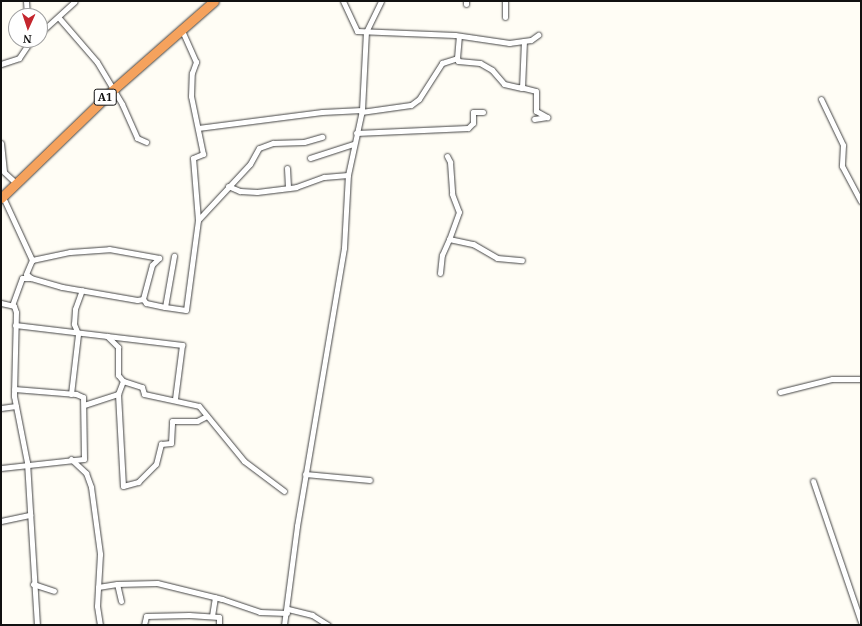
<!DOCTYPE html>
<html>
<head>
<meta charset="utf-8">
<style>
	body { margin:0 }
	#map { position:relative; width:862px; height:626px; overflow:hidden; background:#fffdf5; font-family:"Noto Serif",serif }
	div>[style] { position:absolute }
	.roads { filter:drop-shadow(0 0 1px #444) drop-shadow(0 0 1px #444) }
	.street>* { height:5px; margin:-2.5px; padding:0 2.5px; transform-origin:2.5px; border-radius:2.5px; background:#fff }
	.highway>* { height:9px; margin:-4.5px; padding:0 4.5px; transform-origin:4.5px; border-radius:4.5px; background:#f5a25d }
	span { translate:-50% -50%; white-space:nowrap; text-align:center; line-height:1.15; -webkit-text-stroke:4px #fff; paint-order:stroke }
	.shield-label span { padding:1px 3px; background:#fff; border:1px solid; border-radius:3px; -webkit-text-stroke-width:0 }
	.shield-label { font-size:11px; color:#111; font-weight:700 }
	.frame { position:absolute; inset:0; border:2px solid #111; pointer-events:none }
	.north { position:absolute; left:8px; top:8px; width:40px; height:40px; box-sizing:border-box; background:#fff; border:1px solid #a0a0a0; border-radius:50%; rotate:183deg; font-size:11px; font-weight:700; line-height:16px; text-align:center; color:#111 }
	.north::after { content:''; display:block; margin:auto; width:14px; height:18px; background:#c4262e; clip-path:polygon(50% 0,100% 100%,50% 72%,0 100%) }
</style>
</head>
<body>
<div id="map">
	<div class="roads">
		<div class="street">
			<i style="left:26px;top:1px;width:15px;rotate:86deg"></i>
			<i style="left:343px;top:1px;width:33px;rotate:65deg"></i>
			<i style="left:357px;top:31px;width:98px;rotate:2.3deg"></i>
			<i style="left:455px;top:35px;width:55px;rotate:8.4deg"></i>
			<i style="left:509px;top:43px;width:22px;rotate:-8deg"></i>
			<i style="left:531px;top:40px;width:9px;rotate:-36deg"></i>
			<i style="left:505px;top:1px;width:16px;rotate:90deg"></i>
			<i style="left:466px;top:4px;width:3px;rotate:-90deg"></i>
			<i style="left:59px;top:18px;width:58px;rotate:49.2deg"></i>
			<i style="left:97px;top:62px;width:49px;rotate:59.2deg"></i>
			<i style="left:122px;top:104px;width:37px;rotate:66deg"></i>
			<i style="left:137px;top:138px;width:10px;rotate:24deg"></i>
			<i style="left:40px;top:33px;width:47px;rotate:-42.4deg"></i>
			<i style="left:457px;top:58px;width:3px;rotate:72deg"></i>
			<i style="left:458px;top:61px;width:22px;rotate:5deg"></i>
			<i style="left:480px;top:63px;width:14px;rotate:30deg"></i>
			<i style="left:492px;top:70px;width:18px;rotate:49deg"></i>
			<i style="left:504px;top:84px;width:18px;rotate:13deg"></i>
			<i style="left:522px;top:88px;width:47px;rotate:-87.6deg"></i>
			<i style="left:457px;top:58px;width:22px;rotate:-85deg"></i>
			<i style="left:1px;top:64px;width:19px;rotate:-18deg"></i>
			<i style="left:19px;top:58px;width:22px;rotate:-56deg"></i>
			<i style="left:520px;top:87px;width:16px;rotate:14deg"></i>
			<i style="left:536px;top:91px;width:20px;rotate:90deg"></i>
			<i style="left:536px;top:111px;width:13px;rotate:29deg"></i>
			<i style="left:547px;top:117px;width:13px;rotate:171deg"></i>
			<i style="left:821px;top:99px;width:51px;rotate:64.4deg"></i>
			<i style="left:843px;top:145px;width:21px;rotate:93deg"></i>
			<i style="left:842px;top:166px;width:40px;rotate:62deg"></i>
			<i style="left:361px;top:112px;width:50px;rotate:-8deg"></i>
			<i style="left:411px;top:105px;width:10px;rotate:-37deg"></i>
			<i style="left:419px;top:99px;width:43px;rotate:-57.4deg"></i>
			<i style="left:442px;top:63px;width:16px;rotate:-18deg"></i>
			<i style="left:198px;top:128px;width:125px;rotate:-7.4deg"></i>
			<i style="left:322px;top:112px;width:40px;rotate:-2.9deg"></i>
			<i style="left:356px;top:133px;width:112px;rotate:-2.6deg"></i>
			<i style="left:468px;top:128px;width:7px;rotate:-45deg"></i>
			<i style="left:473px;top:123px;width:11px;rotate:-90deg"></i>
			<i style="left:473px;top:112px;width:10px"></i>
			<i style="left:1px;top:143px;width:29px;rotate:84deg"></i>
			<i style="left:4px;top:172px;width:16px;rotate:43deg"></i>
			<i style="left:447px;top:156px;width:7px;rotate:63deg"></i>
			<i style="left:450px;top:162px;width:32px;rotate:86deg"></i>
			<i style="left:452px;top:194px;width:19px;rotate:69deg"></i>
			<i style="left:459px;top:212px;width:29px;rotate:110deg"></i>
			<i style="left:310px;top:158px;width:45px;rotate:-18deg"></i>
			<i style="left:287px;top:168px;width:19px;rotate:87deg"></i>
			<i style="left:228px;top:186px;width:13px;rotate:23deg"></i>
			<i style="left:240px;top:191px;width:17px;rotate:3deg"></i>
			<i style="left:257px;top:192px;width:39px;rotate:-7deg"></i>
			<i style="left:296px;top:187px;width:30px;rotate:-20deg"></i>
			<i style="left:324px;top:177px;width:24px;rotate:-5deg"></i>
			<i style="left:2px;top:195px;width:72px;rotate:65.2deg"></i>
			<i style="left:32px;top:260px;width:39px;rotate:-12deg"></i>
			<i style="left:70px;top:252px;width:39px;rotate:-4deg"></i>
			<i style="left:109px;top:249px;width:51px;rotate:10.2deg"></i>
			<i style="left:159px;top:258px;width:10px;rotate:135deg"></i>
			<i style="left:152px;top:265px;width:35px;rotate:105deg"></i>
			<i style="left:143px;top:299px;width:6px;rotate:171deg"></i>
			<i style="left:137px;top:300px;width:76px;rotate:-170.2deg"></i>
			<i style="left:62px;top:287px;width:32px;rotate:-164deg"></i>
			<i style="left:31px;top:278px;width:9px;rotate:180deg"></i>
			<i style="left:22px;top:278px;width:29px;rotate:110deg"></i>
			<i style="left:198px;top:220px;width:76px;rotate:-47.1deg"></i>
			<i style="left:250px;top:164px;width:18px;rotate:-61deg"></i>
			<i style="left:259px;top:148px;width:15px;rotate:-20deg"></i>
			<i style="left:273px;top:143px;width:31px;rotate:-2deg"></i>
			<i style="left:304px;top:142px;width:19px;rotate:-16deg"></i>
			<i style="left:440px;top:273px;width:18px;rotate:-84deg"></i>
			<i style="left:442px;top:255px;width:17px;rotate:-66deg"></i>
			<i style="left:449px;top:239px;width:25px;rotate:12deg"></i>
			<i style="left:473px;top:244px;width:28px;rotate:30deg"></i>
			<i style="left:497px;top:258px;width:25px;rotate:5deg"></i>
			<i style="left:31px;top:278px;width:6px;rotate:-141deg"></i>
			<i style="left:26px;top:274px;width:15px;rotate:-67deg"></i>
			<i style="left:143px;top:299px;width:5px;rotate:53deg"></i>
			<i style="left:146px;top:303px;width:19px;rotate:12deg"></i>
			<i style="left:165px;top:307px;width:52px;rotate:-80deg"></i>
			<i style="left:1px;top:303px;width:13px;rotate:13deg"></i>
			<i style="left:14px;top:306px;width:6px;rotate:72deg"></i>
			<i style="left:16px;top:312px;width:84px;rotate:91.4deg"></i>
			<i style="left:14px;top:396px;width:67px;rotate:78.9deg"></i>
			<i style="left:27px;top:462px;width:163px;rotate:86.5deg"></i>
			<i style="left:165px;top:307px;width:21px;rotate:8deg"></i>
			<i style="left:186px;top:310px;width:91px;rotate:-82.4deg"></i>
			<i style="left:198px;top:220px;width:62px;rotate:-94.6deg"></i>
			<i style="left:193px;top:158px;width:11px;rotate:-22deg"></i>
			<i style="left:203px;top:154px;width:59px;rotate:-101.7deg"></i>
			<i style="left:191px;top:96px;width:23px;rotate:-88deg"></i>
			<i style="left:192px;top:73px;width:12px;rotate:-70deg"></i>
			<i style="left:196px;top:62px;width:35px;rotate:-114deg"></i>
			<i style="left:15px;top:325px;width:93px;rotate:6.8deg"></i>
			<i style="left:107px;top:336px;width:16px;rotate:45deg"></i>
			<i style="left:118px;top:347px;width:28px;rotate:90deg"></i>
			<i style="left:118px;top:375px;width:8px;rotate:50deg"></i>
			<i style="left:123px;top:381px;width:20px;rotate:18deg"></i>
			<i style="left:142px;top:387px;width:7px;rotate:74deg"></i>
			<i style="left:144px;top:394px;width:56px;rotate:12.3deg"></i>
			<i style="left:199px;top:406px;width:71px;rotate:50.7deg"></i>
			<i style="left:244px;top:461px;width:50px;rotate:36.9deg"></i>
			<i style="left:107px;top:336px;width:76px;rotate:6.8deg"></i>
			<i style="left:182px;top:345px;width:54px;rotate:97.4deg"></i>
			<i style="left:780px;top:392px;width:54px;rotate:-14deg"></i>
			<i style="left:832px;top:379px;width:29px"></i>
			<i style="left:71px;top:394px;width:60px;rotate:-83.3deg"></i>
			<i style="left:78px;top:334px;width:11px;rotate:-112deg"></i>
			<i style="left:74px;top:324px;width:15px;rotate:-86deg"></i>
			<i style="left:75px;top:309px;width:20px;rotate:-70deg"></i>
			<i style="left:118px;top:394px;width:92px;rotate:86.9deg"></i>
			<i style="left:123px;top:486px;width:16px;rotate:-15deg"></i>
			<i style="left:138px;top:482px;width:25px;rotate:-45deg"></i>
			<i style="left:156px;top:464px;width:21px;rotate:-76deg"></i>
			<i style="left:161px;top:444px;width:10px;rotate:-6deg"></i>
			<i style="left:171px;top:443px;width:22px;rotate:-87deg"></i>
			<i style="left:172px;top:421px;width:25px"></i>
			<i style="left:197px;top:421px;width:11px;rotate:-27deg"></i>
			<i style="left:84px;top:405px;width:36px;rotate:-18deg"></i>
			<i style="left:118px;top:394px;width:14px;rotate:-69deg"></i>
			<i style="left:1px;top:408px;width:15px;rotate:-8deg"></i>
			<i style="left:71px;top:459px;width:21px;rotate:43deg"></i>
			<i style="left:86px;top:473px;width:15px;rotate:70deg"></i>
			<i style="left:91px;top:487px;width:68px;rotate:82.3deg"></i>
			<i style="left:100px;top:554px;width:52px;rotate:93.3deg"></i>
			<i style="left:97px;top:606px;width:19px;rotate:81deg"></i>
			<i style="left:1px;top:468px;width:83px;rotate:-6.2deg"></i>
			<i style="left:84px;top:459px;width:62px;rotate:-90.9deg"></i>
			<i style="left:83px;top:397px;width:8px;rotate:-157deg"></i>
			<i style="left:76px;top:394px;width:62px;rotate:-175.4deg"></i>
			<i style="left:305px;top:474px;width:65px;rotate:5.3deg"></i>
			<i style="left:813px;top:481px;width:149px;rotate:71.2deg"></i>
			<i style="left:1px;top:521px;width:30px;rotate:-12deg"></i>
			<i style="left:33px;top:584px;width:22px;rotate:18deg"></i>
			<i style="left:98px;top:587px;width:19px;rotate:-9deg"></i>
			<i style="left:121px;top:601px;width:17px;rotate:-103deg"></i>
			<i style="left:117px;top:584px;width:40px;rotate:-1.4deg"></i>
			<i style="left:157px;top:583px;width:67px;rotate:13.8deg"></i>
			<i style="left:222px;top:599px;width:40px;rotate:18.9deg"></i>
			<i style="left:260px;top:612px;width:27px;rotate:2deg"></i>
			<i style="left:288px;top:609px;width:25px;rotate:14deg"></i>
			<i style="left:312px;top:615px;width:19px;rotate:32deg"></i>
			<i style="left:212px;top:616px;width:19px;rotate:-81deg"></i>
			<i style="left:144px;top:625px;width:9px;rotate:-77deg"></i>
			<i style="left:146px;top:616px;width:43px;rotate:-1.3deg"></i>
			<i style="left:189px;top:615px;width:30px;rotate:4deg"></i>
			<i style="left:219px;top:617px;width:8px;rotate:90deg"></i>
			<i style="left:284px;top:625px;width:100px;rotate:-82.5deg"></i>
			<i style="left:297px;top:526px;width:282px;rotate:-80.4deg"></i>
			<i style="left:344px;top:248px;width:73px;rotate:-86.9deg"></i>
			<i style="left:348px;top:175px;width:66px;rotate:-77.8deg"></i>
			<i style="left:362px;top:110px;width:78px;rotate:-87.1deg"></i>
			<i style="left:366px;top:32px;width:34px;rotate:-64deg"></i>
		</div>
		<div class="highway">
			<i style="left:1px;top:198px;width:157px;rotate:-44deg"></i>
			<i style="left:114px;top:89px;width:133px;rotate:-41.3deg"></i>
		</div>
	</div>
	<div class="shield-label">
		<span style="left:105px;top:97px">A1</span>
	</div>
	<div class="frame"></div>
	<div class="north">N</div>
</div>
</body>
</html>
